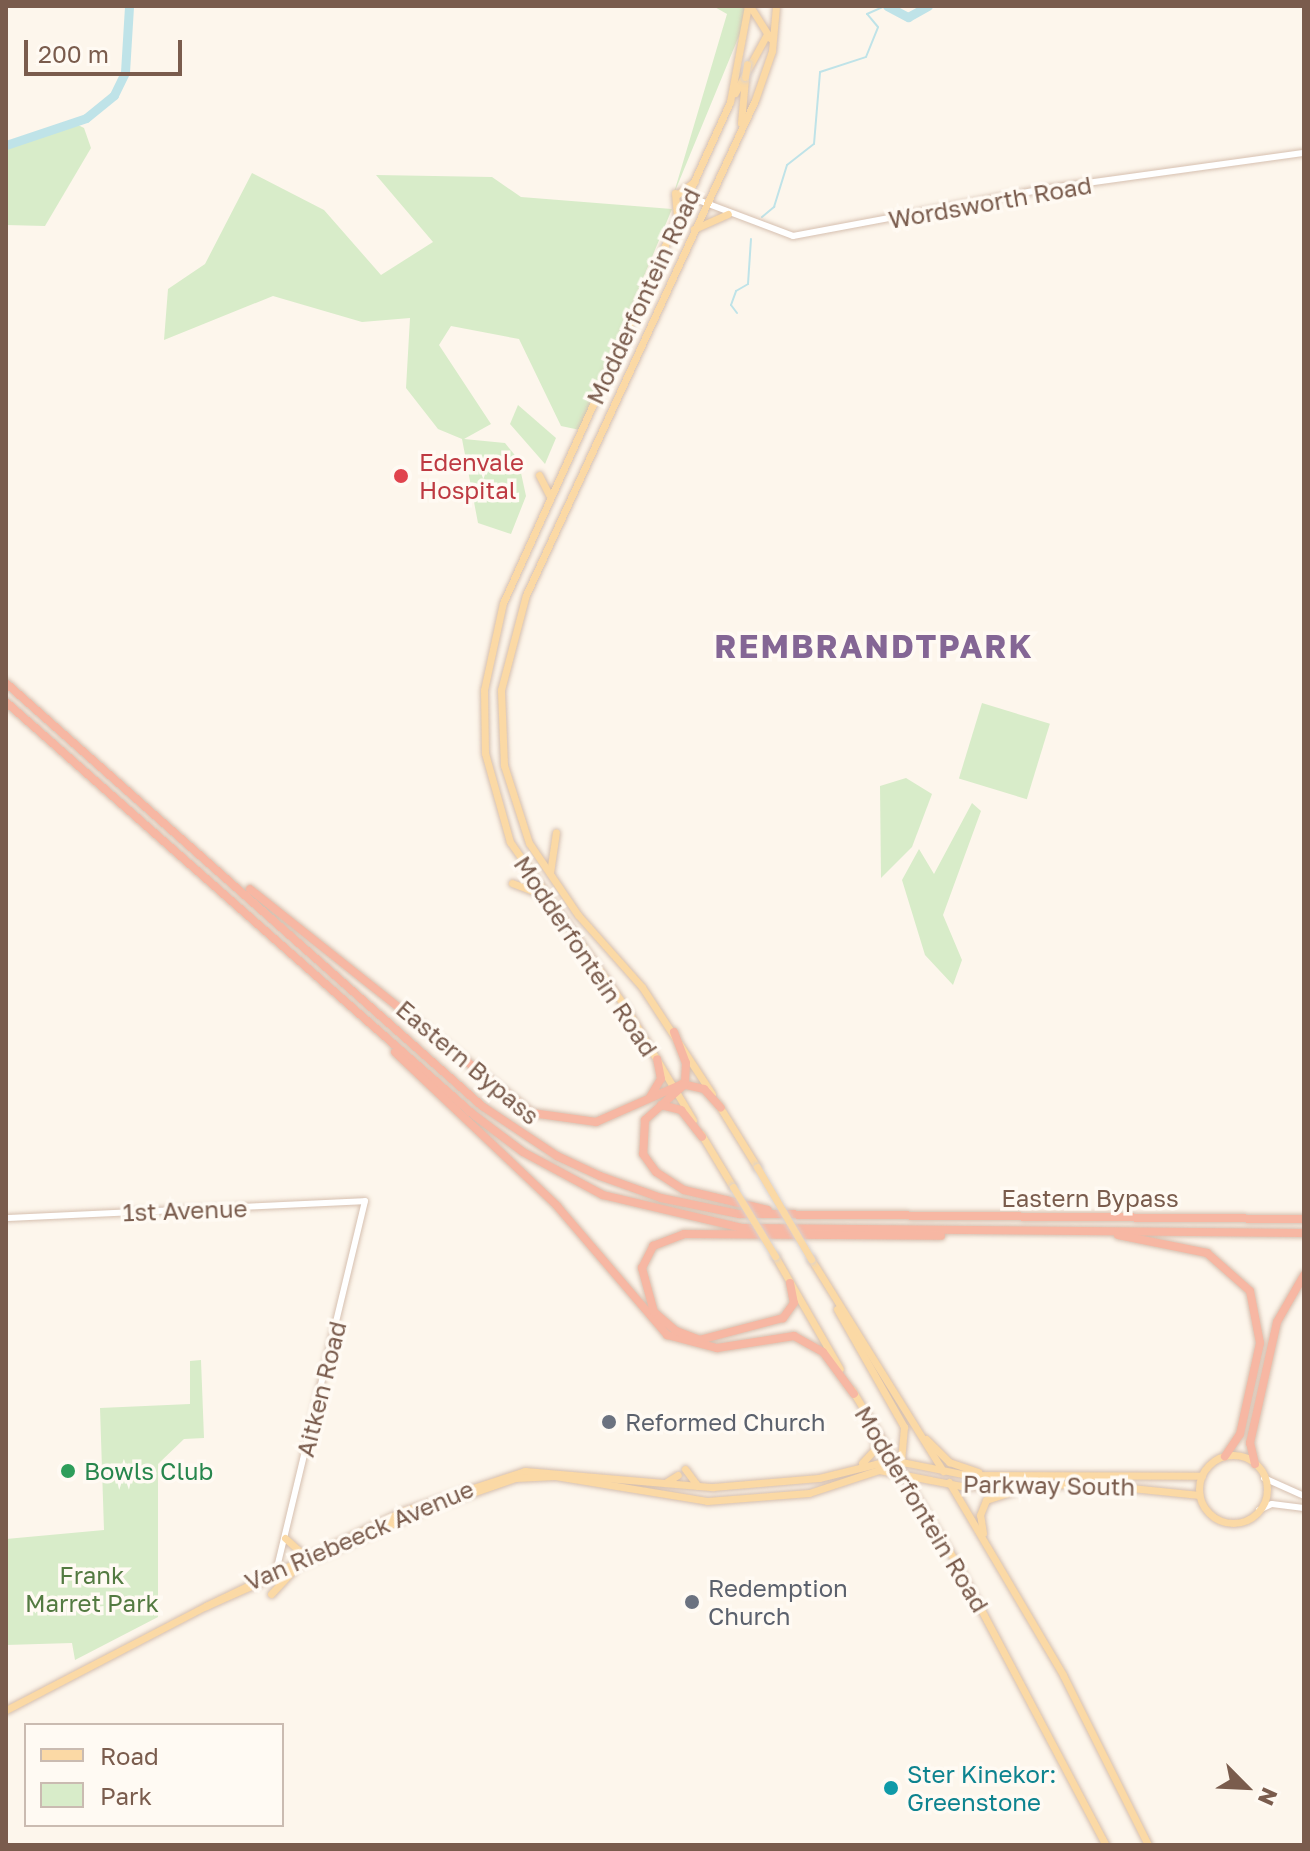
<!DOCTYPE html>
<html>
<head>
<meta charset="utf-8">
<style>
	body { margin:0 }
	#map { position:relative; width:1310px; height:1851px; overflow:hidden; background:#fdf6ec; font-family:"Golos Text",sans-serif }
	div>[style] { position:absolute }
	.green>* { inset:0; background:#d8ecc9; transform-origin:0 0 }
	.stream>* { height:2px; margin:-1px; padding:0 1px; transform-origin:1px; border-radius:1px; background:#bfe3e8 }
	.river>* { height:9px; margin:-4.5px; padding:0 4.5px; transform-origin:4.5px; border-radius:4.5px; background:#bfe3e8 }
	.roads { filter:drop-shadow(0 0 2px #d6c0b0) drop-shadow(0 0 2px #d6c0b0) }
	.secondary>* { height:6px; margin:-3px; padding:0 3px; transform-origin:3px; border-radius:3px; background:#fff }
	.primary>* { height:7px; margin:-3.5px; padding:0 3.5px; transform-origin:3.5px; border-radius:3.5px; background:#fbd9a5 }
	.primary>.ring { margin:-3.5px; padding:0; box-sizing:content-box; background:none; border:7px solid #fbd9a5; border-radius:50% }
	.highway>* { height:8px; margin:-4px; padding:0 4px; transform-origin:4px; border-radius:4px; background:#f7b7a3 }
	.bridges { filter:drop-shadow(0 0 2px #dad1cd) drop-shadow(0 0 2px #dad1cd) }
	.primary-bridge>* { height:7px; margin:-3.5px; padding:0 3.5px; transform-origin:3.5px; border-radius:3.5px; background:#fbd9a5 }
	.dots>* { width:22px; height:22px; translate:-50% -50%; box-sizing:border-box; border:4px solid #fffaf3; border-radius:50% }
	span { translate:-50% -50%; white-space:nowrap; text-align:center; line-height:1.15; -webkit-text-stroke:7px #fffaf3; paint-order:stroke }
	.street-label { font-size:24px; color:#7a5c4d }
	.health-label { font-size:24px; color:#be3a42 }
	.left { translate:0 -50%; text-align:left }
	.worship-label { font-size:24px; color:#5b616d }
	.leisure-label { font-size:24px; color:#27864d }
	.park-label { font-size:24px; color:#537a41 }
	.culture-label { font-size:24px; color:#0d838f }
	.district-label { font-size:32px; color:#846695; font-weight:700; letter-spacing:2px }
	.frame { position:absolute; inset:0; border:8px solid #7a5c4d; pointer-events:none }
	.legend { position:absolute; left:24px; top:1723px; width:260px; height:104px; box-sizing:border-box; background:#fffaf3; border:2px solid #cabbb1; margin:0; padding:10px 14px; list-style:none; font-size:24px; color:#7a5c4d }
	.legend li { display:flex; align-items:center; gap:16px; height:40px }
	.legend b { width:40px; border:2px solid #cabbb1 }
	.north { position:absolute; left:1206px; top:1747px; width:80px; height:80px; -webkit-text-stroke:6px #fffaf3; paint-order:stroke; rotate:114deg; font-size:22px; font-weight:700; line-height:32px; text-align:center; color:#7a5c4d }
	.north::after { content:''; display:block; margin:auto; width:28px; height:36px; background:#7a5c4d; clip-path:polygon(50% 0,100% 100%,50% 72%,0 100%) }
	.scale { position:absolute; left:24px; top:40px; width:158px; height:36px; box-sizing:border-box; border:4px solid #7a5c4d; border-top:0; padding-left:10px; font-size:24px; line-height:28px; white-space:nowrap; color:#7a5c4d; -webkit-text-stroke:6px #fffaf3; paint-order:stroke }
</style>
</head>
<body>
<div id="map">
	<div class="green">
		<i style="clip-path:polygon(713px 6px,744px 6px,746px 19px,673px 196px,727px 14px)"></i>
		<i style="clip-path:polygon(74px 123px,84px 128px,91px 148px,45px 226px,6px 225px,6px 149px,21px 138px)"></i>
		<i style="clip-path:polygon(252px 173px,324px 210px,381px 275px,433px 242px,376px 175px,492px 177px,521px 197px,672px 209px,580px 430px,561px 426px,519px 339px,451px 326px,439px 345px,491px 424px,464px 439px,505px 443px,518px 459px,526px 496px,511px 534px,478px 523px,462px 439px,438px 429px,406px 388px,410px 318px,362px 322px,273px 296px,164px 340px,168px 289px,205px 264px)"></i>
		<i style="clip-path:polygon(518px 405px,556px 438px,545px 464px,510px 424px)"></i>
		<i style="left:982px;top:703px;width:71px;height:79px;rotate:17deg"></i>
		<i style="clip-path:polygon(906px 778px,932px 794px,912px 847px,881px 878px,880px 786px)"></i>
		<i style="clip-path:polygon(972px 803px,981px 811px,943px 915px,962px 960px,953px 985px,925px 955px,902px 880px,919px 849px,934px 874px)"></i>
		<i style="clip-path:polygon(201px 1360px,204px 1438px,184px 1439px,158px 1464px,158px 1617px,75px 1660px,72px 1643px,6px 1645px,6px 1539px,104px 1530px,100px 1408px,190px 1404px,190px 1361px)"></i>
	</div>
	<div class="stream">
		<i style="left:762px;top:217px;width:16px;rotate:-40deg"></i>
		<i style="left:774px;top:207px;width:44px;rotate:-72.8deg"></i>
		<i style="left:787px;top:165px;width:34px;rotate:-38deg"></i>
		<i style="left:814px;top:144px;width:72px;rotate:-85.2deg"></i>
		<i style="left:820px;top:72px;width:48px;rotate:-18.1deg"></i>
		<i style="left:866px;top:57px;width:32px;rotate:-68deg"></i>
		<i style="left:878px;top:27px;width:17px;rotate:-130deg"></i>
		<i style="left:867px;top:14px;width:20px;rotate:-24deg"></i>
		<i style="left:737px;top:313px;width:10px;rotate:-127deg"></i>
		<i style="left:731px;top:305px;width:15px;rotate:-70deg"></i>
		<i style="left:736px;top:291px;width:14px;rotate:-30deg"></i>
		<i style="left:748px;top:284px;width:45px;rotate:-86.2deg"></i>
	</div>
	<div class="river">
		<i style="left:887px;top:6px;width:24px;rotate:28deg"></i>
		<i style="left:908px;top:17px;width:23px;rotate:-29deg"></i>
		<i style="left:6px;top:145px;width:84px;rotate:-18.6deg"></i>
		<i style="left:86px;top:118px;width:36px;rotate:-39deg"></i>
		<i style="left:114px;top:95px;width:25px;rotate:-64deg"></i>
		<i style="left:125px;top:72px;width:66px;rotate:-86.5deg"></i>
	</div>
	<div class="roads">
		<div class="secondary">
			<i style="left:690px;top:197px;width:110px;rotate:20.7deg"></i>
			<i style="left:793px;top:236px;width:254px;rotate:-10.6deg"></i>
			<i style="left:1043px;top:189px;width:263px;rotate:-7.9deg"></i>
			<i style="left:6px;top:1218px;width:359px;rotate:-2.7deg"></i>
			<i style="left:365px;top:1201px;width:385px;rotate:103.5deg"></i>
			<i style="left:1264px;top:1478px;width:44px;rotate:24.2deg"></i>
			<i style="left:1259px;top:1510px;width:14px;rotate:-25deg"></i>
			<i style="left:1272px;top:1504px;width:32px;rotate:7deg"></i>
		</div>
		<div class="primary">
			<i style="left:750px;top:6px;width:38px;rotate:58deg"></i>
			<i style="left:735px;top:93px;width:67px;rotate:-61.5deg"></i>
			<i style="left:741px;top:123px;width:44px;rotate:-84.8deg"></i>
			<i style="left:675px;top:193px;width:24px;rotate:85deg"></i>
			<i style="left:678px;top:194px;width:21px;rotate:-37deg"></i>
			<i style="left:694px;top:229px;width:37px;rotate:-24deg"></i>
			<i style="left:539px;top:475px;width:22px;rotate:63deg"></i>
			<i style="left:550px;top:873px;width:41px;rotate:-81.7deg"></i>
			<i style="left:512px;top:883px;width:30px;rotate:21deg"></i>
			<i style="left:712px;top:1094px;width:128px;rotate:-123.2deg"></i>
			<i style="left:642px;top:987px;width:96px;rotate:-131.6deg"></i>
			<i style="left:578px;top:915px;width:87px;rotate:-124.2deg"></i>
			<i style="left:529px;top:843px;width:82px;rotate:-107.8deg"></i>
			<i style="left:504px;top:765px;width:75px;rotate:-92.3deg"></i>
			<i style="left:501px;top:690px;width:98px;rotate:-75.3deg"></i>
			<i style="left:526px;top:595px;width:545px;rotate:-65.17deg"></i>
			<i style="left:755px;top:100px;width:52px;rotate:-70.9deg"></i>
			<i style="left:772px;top:51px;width:45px;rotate:-84.9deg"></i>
			<i style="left:718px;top:1104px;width:74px;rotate:58.2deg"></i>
			<i style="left:693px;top:1120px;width:131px;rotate:-120.9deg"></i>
			<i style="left:626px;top:1008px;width:203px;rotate:-124.9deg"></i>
			<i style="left:510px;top:842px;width:92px;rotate:-105.7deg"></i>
			<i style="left:485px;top:753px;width:63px;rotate:-90.9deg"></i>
			<i style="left:484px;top:690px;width:89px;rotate:-77.7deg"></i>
			<i style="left:503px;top:603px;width:550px;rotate:-65.63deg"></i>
			<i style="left:730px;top:102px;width:98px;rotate:-79.4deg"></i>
			<i style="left:701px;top:1134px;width:62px;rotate:58.9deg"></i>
			<i style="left:775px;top:1256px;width:130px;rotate:60.1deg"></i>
			<i style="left:811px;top:1259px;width:250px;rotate:58.1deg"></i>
			<i style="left:837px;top:1309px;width:136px;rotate:60.4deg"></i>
			<i style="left:904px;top:1427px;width:35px;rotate:95deg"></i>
			<i style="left:852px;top:1390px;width:205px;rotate:58.9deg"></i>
			<i style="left:958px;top:1566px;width:316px;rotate:62.1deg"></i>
			<i style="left:926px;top:1439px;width:33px;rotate:45deg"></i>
			<i style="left:949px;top:1462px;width:31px;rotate:19deg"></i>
			<i class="ring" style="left:1199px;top:1455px;width:61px;height:61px"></i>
			<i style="left:862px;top:1463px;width:19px;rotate:-47deg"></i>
			<i style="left:875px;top:1449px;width:16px;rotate:-90deg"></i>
			<i style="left:685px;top:1469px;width:21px;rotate:53deg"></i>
			<i style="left:949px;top:1482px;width:224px;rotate:59.4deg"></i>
			<i style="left:1063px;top:1675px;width:190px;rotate:63.4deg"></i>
			<i style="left:665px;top:1483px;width:15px;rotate:-32deg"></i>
			<i style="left:983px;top:1533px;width:18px;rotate:-99deg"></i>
			<i style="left:980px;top:1515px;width:16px;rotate:-68deg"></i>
			<i style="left:986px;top:1500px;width:36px;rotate:-18deg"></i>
			<i style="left:285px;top:1538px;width:24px;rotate:42deg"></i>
			<i style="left:271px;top:1594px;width:33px;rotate:-47deg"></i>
			<i style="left:206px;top:1606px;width:219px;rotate:-25.7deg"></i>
			<i style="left:403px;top:1511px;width:128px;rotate:-18.2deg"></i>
			<i style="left:525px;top:1471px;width:189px;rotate:4.9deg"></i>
			<i style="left:713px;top:1487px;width:106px;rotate:-4.9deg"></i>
			<i style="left:819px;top:1478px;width:75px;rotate:-13.9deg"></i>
			<i style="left:892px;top:1460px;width:76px;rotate:11.3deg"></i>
			<i style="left:967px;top:1475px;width:235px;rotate:0.2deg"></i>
			<i style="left:6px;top:1710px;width:225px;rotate:-27.5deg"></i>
			<i style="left:206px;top:1606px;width:240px;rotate:-23.8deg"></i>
			<i style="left:426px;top:1509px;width:94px;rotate:-19.2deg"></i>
			<i style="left:515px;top:1478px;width:40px;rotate:-2.9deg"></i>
			<i style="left:555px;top:1476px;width:154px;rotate:9.3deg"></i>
			<i style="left:707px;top:1501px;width:102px;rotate:-4.5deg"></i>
			<i style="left:809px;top:1493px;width:74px;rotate:-18.2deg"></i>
			<i style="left:879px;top:1470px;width:84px;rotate:11deg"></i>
			<i style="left:961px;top:1486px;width:131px;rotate:-0.9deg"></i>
			<i style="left:1092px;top:1484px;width:108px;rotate:5.9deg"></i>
		</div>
		<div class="highway">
			<i style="left:6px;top:683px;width:637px;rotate:41.63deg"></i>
			<i style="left:482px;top:1106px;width:90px;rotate:33.7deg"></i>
			<i style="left:557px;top:1156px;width:47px;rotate:24.9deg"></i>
			<i style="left:600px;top:1176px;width:65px;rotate:19.8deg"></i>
			<i style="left:661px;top:1198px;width:80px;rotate:11.6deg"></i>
			<i style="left:739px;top:1214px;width:565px;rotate:0.51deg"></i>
			<i style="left:6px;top:702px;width:624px;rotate:41.43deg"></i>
			<i style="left:474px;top:1115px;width:61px;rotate:37.1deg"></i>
			<i style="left:523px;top:1152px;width:91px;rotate:28.3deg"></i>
			<i style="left:603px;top:1195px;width:144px;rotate:13.3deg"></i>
			<i style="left:743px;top:1228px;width:561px;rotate:0.51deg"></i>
			<i style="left:250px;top:889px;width:360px;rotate:38.5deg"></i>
			<i style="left:532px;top:1113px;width:65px;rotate:8deg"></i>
			<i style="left:596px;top:1122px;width:94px;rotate:-23.8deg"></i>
			<i style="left:682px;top:1084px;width:23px;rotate:13deg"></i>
			<i style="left:704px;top:1089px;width:25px;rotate:48deg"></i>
			<i style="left:674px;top:1032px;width:33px;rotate:69deg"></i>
			<i style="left:686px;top:1063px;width:21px;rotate:93deg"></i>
			<i style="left:685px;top:1084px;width:54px;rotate:138deg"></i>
			<i style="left:645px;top:1120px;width:34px;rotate:93deg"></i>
			<i style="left:643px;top:1154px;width:22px;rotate:54deg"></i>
			<i style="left:656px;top:1172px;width:33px;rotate:33deg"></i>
			<i style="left:684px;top:1190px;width:86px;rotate:13.4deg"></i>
			<i style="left:395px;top:1052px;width:224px;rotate:43.5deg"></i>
			<i style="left:557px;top:1206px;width:170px;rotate:49.5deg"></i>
			<i style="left:667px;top:1335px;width:52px;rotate:14.6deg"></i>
			<i style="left:717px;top:1348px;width:78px;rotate:-8.9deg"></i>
			<i style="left:794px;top:1336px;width:33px;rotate:29deg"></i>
			<i style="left:823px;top:1352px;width:52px;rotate:53.6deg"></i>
			<i style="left:650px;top:1097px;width:21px;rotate:-59deg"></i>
			<i style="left:661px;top:1079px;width:20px;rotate:-101deg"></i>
			<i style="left:661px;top:1105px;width:21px;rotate:14deg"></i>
			<i style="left:681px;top:1110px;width:34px;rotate:52deg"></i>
			<i style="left:1118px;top:1235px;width:91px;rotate:11.4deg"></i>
			<i style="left:1207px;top:1253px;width:57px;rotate:41.5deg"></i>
			<i style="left:1250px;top:1291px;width:53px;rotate:79.1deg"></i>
			<i style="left:1260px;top:1343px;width:93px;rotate:102.4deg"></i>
			<i style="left:1240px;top:1434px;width:27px;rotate:124deg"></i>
			<i style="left:790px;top:1283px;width:20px;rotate:79deg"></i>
			<i style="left:794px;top:1303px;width:19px;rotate:126deg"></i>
			<i style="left:783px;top:1318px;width:86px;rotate:165.2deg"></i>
			<i style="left:700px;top:1340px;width:26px;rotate:-159deg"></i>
			<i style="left:676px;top:1331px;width:29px;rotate:-139deg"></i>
			<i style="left:654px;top:1312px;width:46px;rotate:-105.3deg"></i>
			<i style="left:642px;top:1268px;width:25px;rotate:-63deg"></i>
			<i style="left:653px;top:1246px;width:33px;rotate:-21deg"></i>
			<i style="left:684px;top:1234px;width:257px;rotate:0.4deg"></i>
			<i style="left:1255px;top:1464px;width:22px;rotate:-103deg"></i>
			<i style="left:1250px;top:1443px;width:124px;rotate:-77.4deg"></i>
			<i style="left:1277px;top:1322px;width:54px;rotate:-60.1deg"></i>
		</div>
	</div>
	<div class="bridges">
		<div class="primary-bridge">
			<i style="left:745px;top:77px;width:13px;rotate:-81deg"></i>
			<i style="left:757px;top:1167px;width:107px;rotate:59.6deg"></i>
			<i style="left:733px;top:1187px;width:81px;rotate:58.7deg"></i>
		</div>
	</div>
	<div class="dots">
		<i style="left:401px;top:476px;background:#e0444e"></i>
		<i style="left:609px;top:1422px;background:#6b7280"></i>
		<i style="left:68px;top:1471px;background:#2e9e5b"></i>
		<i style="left:692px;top:1602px;background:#6b7280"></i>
		<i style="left:891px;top:1788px;background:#0f9aa8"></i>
	</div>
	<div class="street-label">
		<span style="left:990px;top:202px;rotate:-10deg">Wordsworth Road</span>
		<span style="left:643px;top:296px;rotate:-65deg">Modderfontein Road</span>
		<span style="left:586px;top:956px;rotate:56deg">Modderfontein Road</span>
		<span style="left:468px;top:1062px;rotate:40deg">Eastern Bypass</span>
		<span style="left:1090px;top:1198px">Eastern Bypass</span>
		<span style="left:185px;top:1210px;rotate:-2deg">1st Avenue</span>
		<span style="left:321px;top:1389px;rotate:-76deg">Aitken Road</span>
		<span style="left:1049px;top:1485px;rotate:1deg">Parkway South</span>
		<span style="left:922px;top:1509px;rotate:59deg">Modderfontein Road</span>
		<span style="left:359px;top:1535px;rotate:-23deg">Van Riebeeck Avenue</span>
	</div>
	<div class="health-label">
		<span class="left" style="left:419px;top:476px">Edenvale<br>Hospital</span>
	</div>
	<div class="worship-label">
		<span class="left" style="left:625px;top:1422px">Reformed Church</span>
		<span class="left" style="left:708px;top:1602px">Redemption<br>Church</span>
	</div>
	<div class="leisure-label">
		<span class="left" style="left:84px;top:1471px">Bowls Club</span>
	</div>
	<div class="park-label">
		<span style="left:92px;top:1589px">Frank<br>Marret Park</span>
	</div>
	<div class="culture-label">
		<span class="left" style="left:907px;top:1788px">Ster Kinekor:<br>Greenstone</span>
	</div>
	<div class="district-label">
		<span style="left:874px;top:646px">REMBRANDTPARK</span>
	</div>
	<div class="frame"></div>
	<ul class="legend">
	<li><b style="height:10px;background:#fbd9a5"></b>Road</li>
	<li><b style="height:22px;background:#d8ecc9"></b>Park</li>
	</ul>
	<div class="north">N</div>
	<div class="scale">200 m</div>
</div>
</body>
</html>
